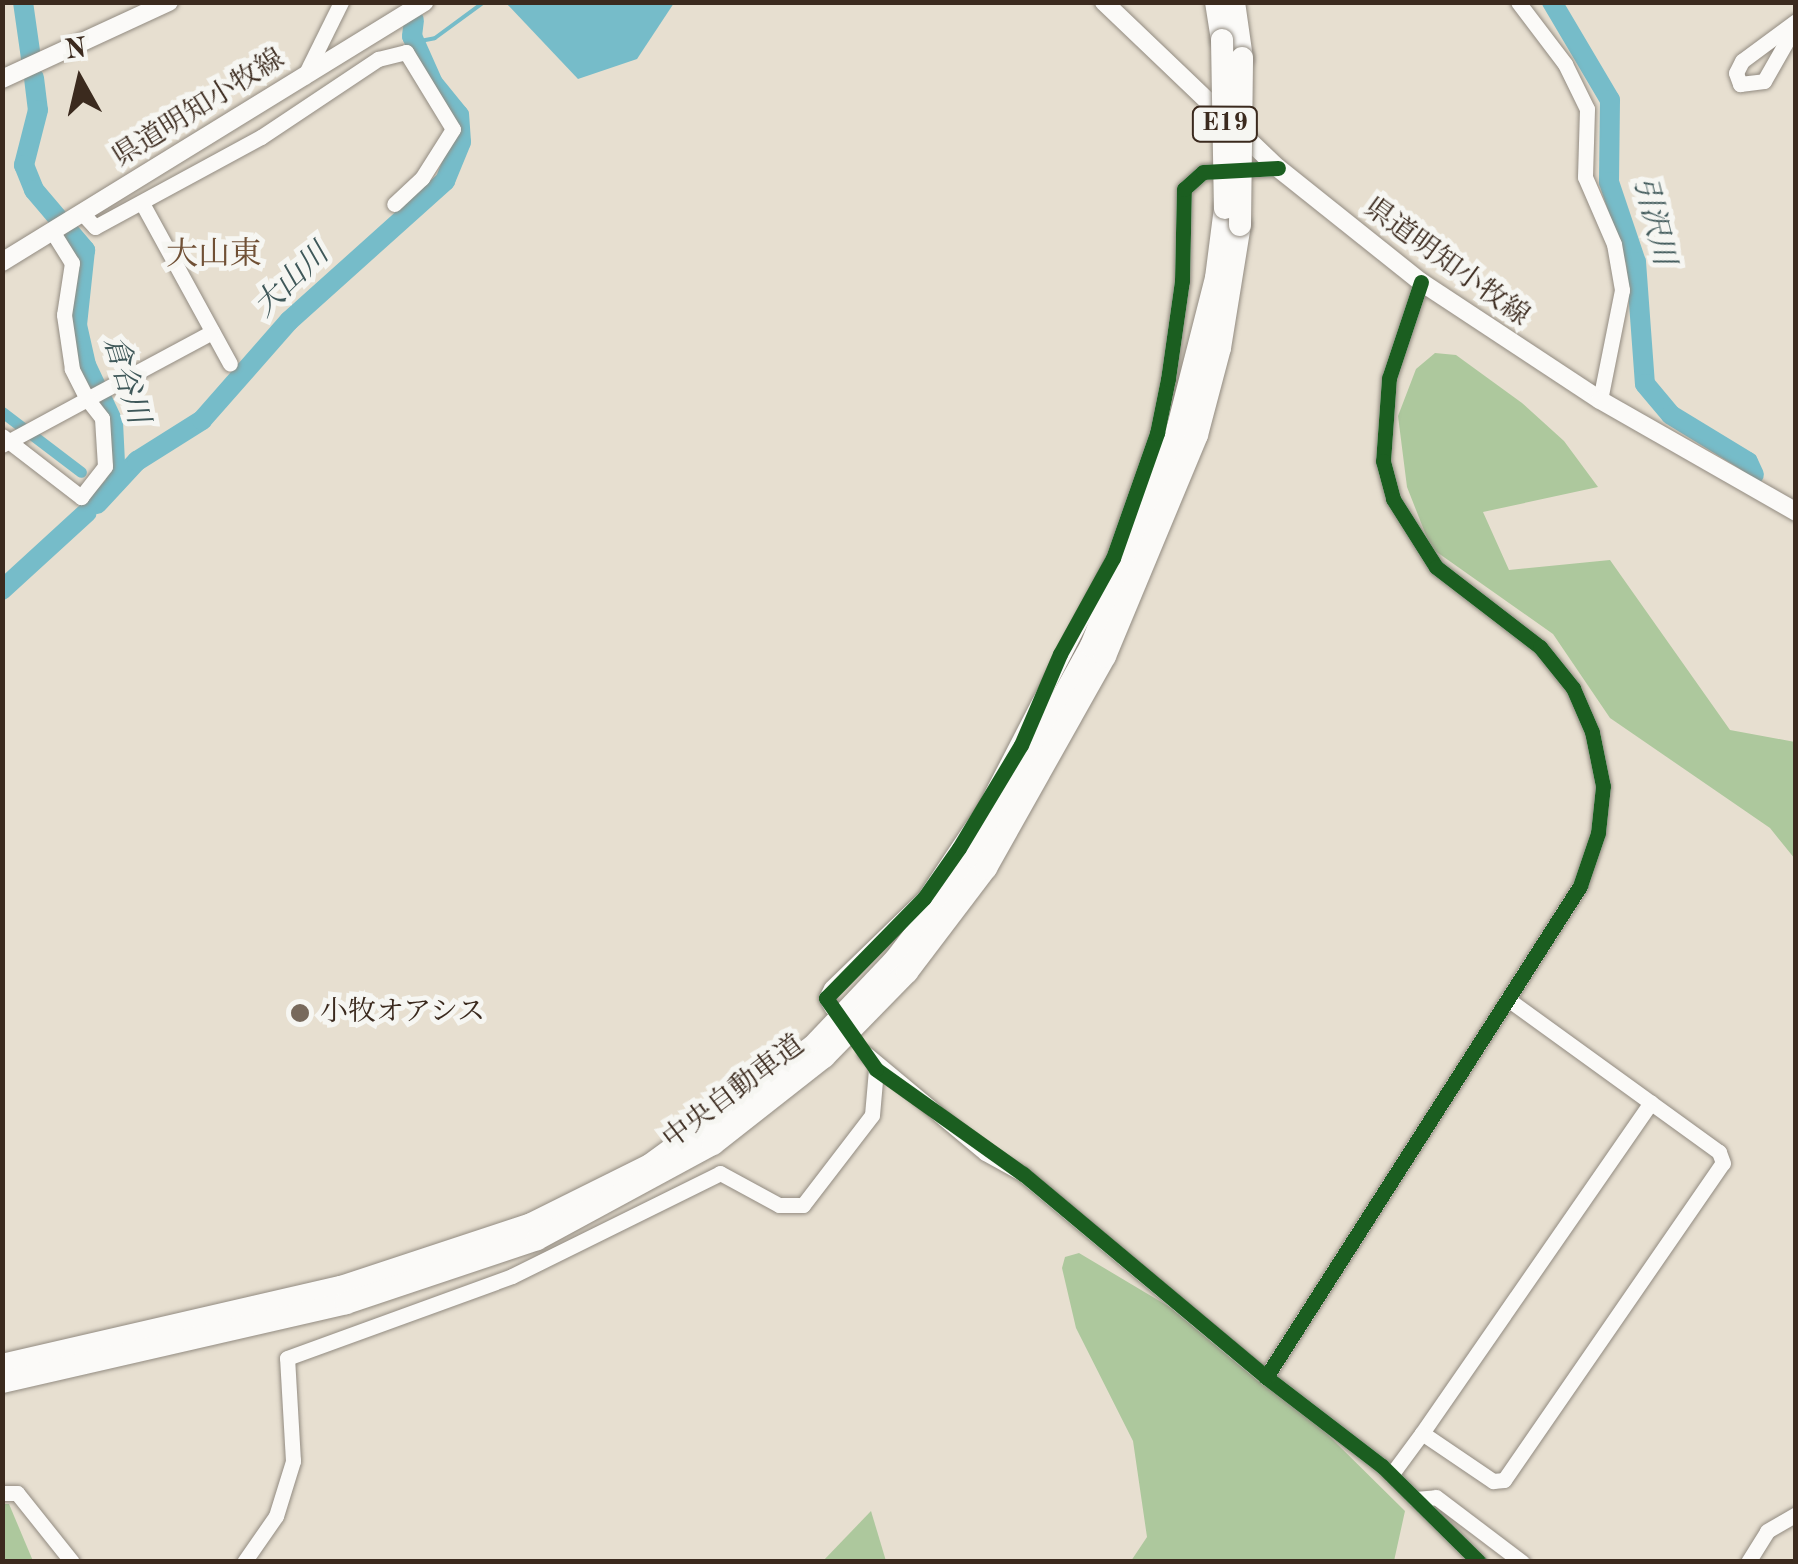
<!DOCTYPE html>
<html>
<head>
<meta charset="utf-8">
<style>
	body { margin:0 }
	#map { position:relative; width:1798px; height:1564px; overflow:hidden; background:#e7dfd0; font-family:"Old Standard TT","Noto Serif JP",serif }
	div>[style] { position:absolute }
	.forest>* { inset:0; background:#adc89d }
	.water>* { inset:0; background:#76bcc9 }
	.stream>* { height:4px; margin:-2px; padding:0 2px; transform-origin:2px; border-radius:2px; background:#76bcc9 }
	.canal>* { height:11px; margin:-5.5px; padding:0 5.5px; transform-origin:5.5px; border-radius:5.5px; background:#76bcc9 }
	.river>* { height:20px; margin:-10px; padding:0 10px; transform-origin:10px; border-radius:10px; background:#76bcc9 }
	.roads { filter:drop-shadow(0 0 2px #928b81) drop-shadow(0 0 2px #928b81) }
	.minor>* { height:15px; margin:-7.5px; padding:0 7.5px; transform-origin:7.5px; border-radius:7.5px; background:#fbfaf8 }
	.major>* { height:18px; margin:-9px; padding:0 9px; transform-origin:9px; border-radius:9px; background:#fbfaf8 }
	.highway>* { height:22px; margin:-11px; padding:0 11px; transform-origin:11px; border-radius:11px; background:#fbfaf8 }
	.bridges { filter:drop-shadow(0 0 2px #928b81) drop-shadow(0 0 2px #928b81) }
	.highway-bridge>* { height:22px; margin:-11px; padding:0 11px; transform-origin:11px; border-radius:11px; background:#fbfaf8 }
	.cycleway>* { height:15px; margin:-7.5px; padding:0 7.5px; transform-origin:7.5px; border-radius:7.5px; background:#1b5e20 }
	.dots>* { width:28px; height:28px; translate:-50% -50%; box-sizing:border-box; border:5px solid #f6f6f2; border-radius:50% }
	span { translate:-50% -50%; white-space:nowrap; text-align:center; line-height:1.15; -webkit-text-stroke:10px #f6f6f2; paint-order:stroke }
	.shield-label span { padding:2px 8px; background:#f6f6f2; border:2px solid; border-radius:8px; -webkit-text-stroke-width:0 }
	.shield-label { font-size:25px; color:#3b2a1e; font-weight:700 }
	.street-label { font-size:28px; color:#3b2a1e }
	.poi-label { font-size:28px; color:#3b2a1e }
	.left { translate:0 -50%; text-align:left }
	.water-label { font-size:30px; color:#3f5859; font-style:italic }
	.quarter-label { font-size:32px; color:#705035 }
	.frame { position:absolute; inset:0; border:5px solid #3b2a1e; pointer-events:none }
	.north { position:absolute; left:30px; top:30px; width:100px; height:100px; -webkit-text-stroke:8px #f6f6f2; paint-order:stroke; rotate:352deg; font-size:28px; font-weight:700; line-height:40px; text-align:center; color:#3b2a1e }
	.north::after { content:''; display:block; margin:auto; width:35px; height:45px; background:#3b2a1e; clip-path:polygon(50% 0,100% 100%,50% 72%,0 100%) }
</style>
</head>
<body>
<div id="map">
	<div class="forest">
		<i style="clip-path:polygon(1435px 353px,1456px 355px,1522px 403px,1564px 441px,1598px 487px,1483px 512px,1509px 570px,1610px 560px,1730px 730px,1795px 742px,1795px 859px,1770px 828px,1610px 718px,1553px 634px,1431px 548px,1407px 487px,1398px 416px,1416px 369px)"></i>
		<i style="clip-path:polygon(1079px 1253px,1183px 1315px,1325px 1432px,1405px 1511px,1394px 1561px,1131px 1561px,1147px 1537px,1133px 1441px,1076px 1328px,1062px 1268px,1065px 1257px)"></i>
		<i style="clip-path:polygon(3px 1504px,9px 1504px,33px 1561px,3px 1561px)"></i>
		<i style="clip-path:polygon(871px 1511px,886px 1561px,823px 1561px)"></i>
	</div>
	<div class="water">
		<i style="clip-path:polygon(506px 3px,674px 3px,637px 59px,578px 79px)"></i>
	</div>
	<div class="stream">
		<i style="left:415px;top:42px;width:20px;rotate:-11deg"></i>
		<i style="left:435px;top:38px;width:61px;rotate:-36.3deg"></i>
	</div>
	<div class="canal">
		<i style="left:2px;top:412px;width:99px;rotate:37.2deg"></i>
	</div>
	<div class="river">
		<i style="left:23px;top:2px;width:57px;rotate:81.9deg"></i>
		<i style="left:1552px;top:2px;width:114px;rotate:59.4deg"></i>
		<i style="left:1610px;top:100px;width:82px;rotate:90.7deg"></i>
		<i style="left:1609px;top:182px;width:84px;rotate:71.4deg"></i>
		<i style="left:1636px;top:262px;width:122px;rotate:85.8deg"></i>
		<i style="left:1645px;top:384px;width:40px;rotate:50deg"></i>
		<i style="left:1671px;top:415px;width:90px;rotate:31.4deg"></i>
		<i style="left:1748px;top:462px;width:14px;rotate:65deg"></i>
		<i style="left:34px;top:78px;width:32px;rotate:83deg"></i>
		<i style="left:38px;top:110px;width:57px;rotate:104.3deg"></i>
		<i style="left:24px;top:165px;width:27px;rotate:68deg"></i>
		<i style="left:34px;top:190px;width:79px;rotate:49.6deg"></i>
		<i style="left:85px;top:250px;width:75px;rotate:96.1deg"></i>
		<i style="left:77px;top:325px;width:41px;rotate:77.3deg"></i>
		<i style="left:86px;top:365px;width:63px;rotate:64.7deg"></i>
		<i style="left:113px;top:422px;width:61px;rotate:87.2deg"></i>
		<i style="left:97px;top:504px;width:59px;rotate:-47.1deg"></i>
		<i style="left:137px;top:461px;width:77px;rotate:-32.2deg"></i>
		<i style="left:202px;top:420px;width:132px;rotate:-48.7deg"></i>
		<i style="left:289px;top:321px;width:210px;rotate:-41.9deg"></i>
		<i style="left:445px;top:181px;width:42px;rotate:-67.7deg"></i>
		<i style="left:461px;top:142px;width:27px;rotate:-94deg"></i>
		<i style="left:459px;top:115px;width:41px;rotate:-129.1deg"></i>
		<i style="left:433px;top:83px;width:51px;rotate:-114.1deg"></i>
		<i style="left:412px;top:36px;width:16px;rotate:-83deg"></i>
		<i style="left:2px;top:590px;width:115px;rotate:-42.5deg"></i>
	</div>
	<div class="roads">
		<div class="minor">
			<i style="left:1518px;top:2px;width:78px;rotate:52.8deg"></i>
			<i style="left:1565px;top:64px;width:50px;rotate:63.9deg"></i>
			<i style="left:1587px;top:109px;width:68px;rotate:91.7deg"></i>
			<i style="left:1585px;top:177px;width:73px;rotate:66.6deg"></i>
			<i style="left:1614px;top:244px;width:47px;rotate:80.1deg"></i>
			<i style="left:1622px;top:290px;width:112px;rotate:101.3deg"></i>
			<i style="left:1796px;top:21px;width:67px;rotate:143.5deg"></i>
			<i style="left:1742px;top:61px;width:13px;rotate:117deg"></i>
			<i style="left:1736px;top:73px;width:12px;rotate:70deg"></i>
			<i style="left:1740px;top:84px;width:24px;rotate:-7deg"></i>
			<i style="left:1764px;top:81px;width:64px;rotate:-60.3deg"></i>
			<i style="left:304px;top:77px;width:84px;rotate:-63.7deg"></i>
			<i style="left:142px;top:203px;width:183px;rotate:61.3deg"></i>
			<i style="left:82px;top:213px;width:19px;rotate:47deg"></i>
			<i style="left:95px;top:227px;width:189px;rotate:-28.5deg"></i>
			<i style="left:261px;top:137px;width:141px;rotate:-33.7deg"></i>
			<i style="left:378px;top:59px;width:29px;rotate:-14deg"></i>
			<i style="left:406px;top:52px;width:90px;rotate:58.6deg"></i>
			<i style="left:453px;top:129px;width:58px;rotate:122.3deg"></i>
			<i style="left:422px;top:178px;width:38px;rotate:137deg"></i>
			<i style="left:1421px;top:282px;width:101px;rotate:108.4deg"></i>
			<i style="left:1389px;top:378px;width:83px;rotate:94.1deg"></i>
			<i style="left:1383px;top:461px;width:39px;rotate:75deg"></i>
			<i style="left:1393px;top:499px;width:80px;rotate:57.7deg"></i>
			<i style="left:1436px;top:567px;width:131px;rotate:37.6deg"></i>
			<i style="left:1540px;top:647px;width:53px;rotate:51.2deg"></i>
			<i style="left:1573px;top:688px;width:48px;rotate:66.6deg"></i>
			<i style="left:1592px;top:732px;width:55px;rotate:78.5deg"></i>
			<i style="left:1603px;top:786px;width:47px;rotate:96.1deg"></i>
			<i style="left:1598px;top:833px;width:56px;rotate:108.8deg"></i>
			<i style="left:1580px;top:886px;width:583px;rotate:122.6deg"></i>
			<i style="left:1266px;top:1377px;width:146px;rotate:37.5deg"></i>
			<i style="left:1382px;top:1466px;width:136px;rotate:44.7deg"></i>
			<i style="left:2px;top:436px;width:100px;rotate:37.7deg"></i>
			<i style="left:81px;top:497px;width:39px;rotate:-52deg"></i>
			<i style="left:105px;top:466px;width:48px;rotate:-93.6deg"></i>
			<i style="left:102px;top:418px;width:24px;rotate:-128deg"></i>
			<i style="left:87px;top:399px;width:142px;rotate:-28.2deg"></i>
			<i style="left:2px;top:445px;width:97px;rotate:-28.4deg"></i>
			<i style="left:87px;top:399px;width:34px;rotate:-117deg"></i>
			<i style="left:72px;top:369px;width:55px;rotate:-98.4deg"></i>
			<i style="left:64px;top:315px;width:53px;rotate:-81.3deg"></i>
			<i style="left:72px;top:263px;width:38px;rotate:-122deg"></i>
			<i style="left:832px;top:1008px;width:12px;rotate:-121deg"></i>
			<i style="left:826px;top:998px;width:11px;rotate:-63deg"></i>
			<i style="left:831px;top:988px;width:129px;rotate:-44.1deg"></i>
			<i style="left:924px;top:898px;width:108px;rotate:-56.3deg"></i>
			<i style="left:984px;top:808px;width:281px;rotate:-62.7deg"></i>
			<i style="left:1113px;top:558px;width:133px;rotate:-70.6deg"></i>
			<i style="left:1157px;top:433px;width:55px;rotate:-78.5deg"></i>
			<i style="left:1168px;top:379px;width:99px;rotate:-81.9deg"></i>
			<i style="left:1182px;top:281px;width:92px;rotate:-88.8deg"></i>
			<i style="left:1184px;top:189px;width:25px;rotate:-42deg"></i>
			<i style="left:1203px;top:172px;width:75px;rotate:-3.1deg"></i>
			<i style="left:865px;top:1053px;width:156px;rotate:39.8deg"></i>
			<i style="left:985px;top:1153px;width:43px;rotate:28.9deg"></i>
			<i style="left:1023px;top:1174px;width:317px;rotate:39.9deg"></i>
			<i style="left:1422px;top:1433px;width:402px;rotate:-55.3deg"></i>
			<i style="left:1391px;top:1475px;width:52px;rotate:-53.6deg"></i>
			<i style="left:1422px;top:1433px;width:86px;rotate:34.1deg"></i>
			<i style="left:1493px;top:1481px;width:11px;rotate:-5deg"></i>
			<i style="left:1504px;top:1480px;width:385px;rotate:-55.4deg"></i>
			<i style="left:1723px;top:1163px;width:12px;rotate:-110deg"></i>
			<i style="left:1719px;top:1152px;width:261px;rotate:-144.1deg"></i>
			<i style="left:2px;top:1493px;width:15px"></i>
			<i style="left:17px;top:1493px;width:88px;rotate:51.4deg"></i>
			<i style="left:1415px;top:1499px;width:21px;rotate:-5deg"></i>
			<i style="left:1436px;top:1497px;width:108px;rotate:37.1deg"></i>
			<i style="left:244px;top:1562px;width:56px;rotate:-55.2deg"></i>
			<i style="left:276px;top:1516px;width:58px;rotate:-72.8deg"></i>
			<i style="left:293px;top:1461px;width:103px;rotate:-93.3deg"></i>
			<i style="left:287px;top:1358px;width:239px;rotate:-20deg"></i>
			<i style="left:512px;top:1276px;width:232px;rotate:-26.3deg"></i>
			<i style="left:720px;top:1173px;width:67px;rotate:28.5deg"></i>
			<i style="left:779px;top:1205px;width:24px"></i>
			<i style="left:803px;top:1205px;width:113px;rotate:-52.5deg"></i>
			<i style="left:872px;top:1115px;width:46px;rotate:-85deg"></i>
			<i style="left:1748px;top:1562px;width:36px;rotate:-58deg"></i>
			<i style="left:1767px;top:1531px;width:34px;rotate:-30deg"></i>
		</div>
		<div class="major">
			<i style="left:1104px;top:2px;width:240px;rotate:43.7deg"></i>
			<i style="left:1278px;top:168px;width:183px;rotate:38.6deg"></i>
			<i style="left:1421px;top:282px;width:214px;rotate:33.4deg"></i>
			<i style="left:1600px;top:400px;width:226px;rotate:29.7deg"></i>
			<i style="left:2px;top:79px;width:184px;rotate:-24.8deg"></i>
			<i style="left:2px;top:262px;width:496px;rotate:-31.6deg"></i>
		</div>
		<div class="highway">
			<i style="left:1216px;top:2px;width:38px;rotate:81deg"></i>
			<i style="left:1234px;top:2px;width:57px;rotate:81.9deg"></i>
			<i style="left:2px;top:1365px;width:348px;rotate:-13deg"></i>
			<i style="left:341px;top:1287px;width:200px;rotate:-18.3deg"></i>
			<i style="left:531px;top:1224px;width:133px;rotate:-26.4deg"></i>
			<i style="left:650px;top:1165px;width:202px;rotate:-36.1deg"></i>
			<i style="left:813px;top:1046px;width:119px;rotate:-46.4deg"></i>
			<i style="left:895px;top:960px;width:130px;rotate:-52.5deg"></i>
			<i style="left:974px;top:857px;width:241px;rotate:-61deg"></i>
			<i style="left:1091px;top:646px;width:236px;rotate:-68.3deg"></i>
			<i style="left:1178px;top:427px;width:154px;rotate:-75.7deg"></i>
			<i style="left:1216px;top:278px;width:71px;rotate:-82.7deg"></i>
			<i style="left:2px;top:1382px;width:353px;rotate:-12.9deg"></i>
			<i style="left:346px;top:1303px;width:201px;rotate:-18.5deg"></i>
			<i style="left:537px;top:1239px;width:200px;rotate:-28.4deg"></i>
			<i style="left:713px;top:1144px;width:141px;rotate:-38.1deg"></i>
			<i style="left:824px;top:1057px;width:119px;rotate:-45.7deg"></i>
			<i style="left:907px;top:972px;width:131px;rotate:-52.8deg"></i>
			<i style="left:986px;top:868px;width:243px;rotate:-60.7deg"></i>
			<i style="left:1105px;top:656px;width:239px;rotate:-67.4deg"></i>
			<i style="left:1197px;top:435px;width:90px;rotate:-75.2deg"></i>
			<i style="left:1220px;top:348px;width:125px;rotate:-80.8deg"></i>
		</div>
	</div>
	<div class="bridges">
		<div class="highway-bridge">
			<i style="left:1222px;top:40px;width:168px;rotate:89deg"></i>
			<i style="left:1240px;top:225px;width:167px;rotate:-89.3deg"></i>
		</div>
	</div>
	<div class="cycleway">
		<i style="left:1421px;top:282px;width:101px;rotate:108.4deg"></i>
		<i style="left:1389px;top:378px;width:83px;rotate:94.1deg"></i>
		<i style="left:1383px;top:461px;width:39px;rotate:75deg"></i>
		<i style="left:1393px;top:499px;width:80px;rotate:57.7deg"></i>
		<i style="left:1436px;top:567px;width:131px;rotate:37.6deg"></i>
		<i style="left:1540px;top:647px;width:53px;rotate:51.2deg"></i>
		<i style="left:1573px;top:688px;width:48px;rotate:66.6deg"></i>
		<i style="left:1592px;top:732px;width:55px;rotate:78.5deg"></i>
		<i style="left:1603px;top:786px;width:47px;rotate:96.1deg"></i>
		<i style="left:1598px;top:833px;width:56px;rotate:108.8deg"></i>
		<i style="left:1580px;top:886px;width:583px;rotate:122.6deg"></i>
		<i style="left:1266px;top:1377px;width:146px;rotate:37.5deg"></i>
		<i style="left:1382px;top:1466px;width:136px;rotate:44.7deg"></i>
		<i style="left:1266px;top:1377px;width:317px;rotate:-140.1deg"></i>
		<i style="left:1023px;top:1174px;width:181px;rotate:-144.5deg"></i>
		<i style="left:876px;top:1069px;width:87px;rotate:-125.2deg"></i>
		<i style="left:826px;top:998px;width:140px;rotate:-45.6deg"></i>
		<i style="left:924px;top:898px;width:61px;rotate:-55deg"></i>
		<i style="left:959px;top:848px;width:120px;rotate:-59deg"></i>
		<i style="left:1021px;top:745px;width:99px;rotate:-66.8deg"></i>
		<i style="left:1060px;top:654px;width:110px;rotate:-61.1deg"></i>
		<i style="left:1113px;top:558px;width:133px;rotate:-70.6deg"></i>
		<i style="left:1157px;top:433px;width:55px;rotate:-78.5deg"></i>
		<i style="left:1168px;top:379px;width:99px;rotate:-81.9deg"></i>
		<i style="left:1182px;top:281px;width:92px;rotate:-88.8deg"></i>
		<i style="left:1184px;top:189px;width:25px;rotate:-42deg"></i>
		<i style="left:1203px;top:172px;width:75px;rotate:-3.1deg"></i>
	</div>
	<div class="dots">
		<i style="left:300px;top:1013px;background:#77695c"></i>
	</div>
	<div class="shield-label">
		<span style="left:1225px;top:124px">E19</span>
	</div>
	<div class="street-label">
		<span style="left:199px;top:109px;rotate:-32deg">県道明知小牧線</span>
		<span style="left:1446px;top:263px;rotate:36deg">県道明知小牧線</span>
		<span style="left:734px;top:1093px;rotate:-37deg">中央自動車道</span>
	</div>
	<div class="poi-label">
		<span class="left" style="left:320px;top:1013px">小牧オアシス</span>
	</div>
	<div class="water-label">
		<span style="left:1653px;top:221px;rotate:76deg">引沢川</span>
		<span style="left:292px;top:281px;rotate:-44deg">大山川</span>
		<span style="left:125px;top:380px;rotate:73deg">倉谷川</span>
	</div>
	<div class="quarter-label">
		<span style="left:214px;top:256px">大山東</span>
	</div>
	<div class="frame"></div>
	<div class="north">N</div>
</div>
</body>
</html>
